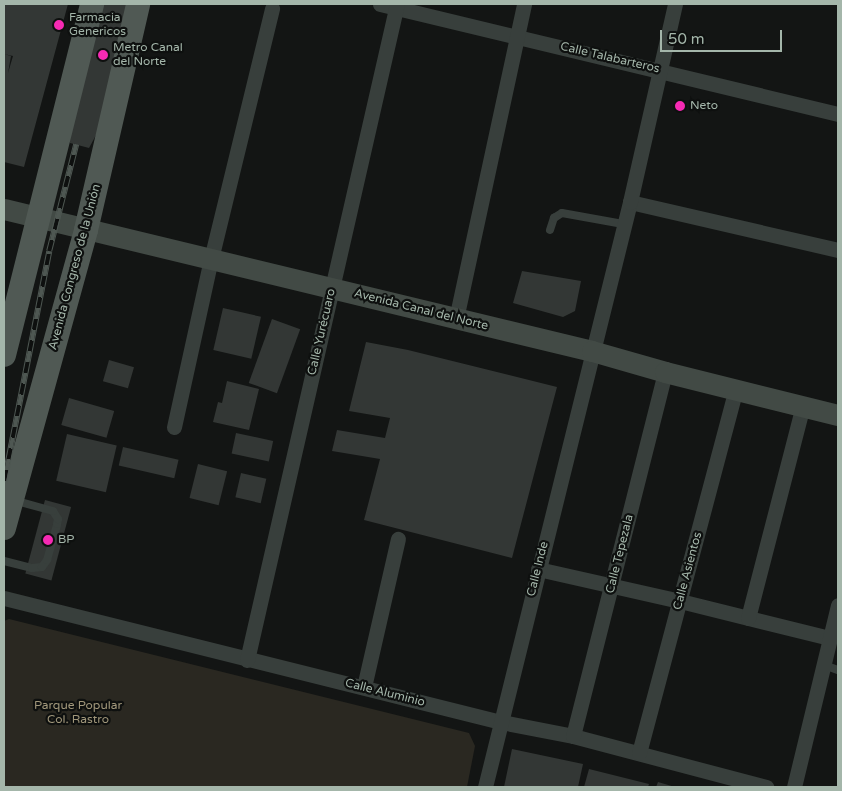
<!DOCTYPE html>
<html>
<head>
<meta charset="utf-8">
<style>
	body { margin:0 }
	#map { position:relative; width:842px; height:791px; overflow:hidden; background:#131514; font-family:"Varela Round",sans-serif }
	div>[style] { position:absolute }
	.green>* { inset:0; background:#2a2821 }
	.building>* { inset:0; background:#333735; transform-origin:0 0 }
	.service>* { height:8px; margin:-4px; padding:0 4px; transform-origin:4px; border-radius:4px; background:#383f3c }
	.minor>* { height:15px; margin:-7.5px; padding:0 7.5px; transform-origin:7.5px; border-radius:7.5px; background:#383f3c }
	.secondary>* { height:21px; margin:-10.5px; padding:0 10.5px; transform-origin:10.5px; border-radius:10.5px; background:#424a45 }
	.primary>* { height:24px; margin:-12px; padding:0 12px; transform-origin:12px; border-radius:12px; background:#505954 }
	.rail>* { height:5.5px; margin-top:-2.75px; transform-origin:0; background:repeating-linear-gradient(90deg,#0e100f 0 11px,#4e5752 0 22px); box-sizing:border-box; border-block:1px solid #4e5752 }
	.dots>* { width:14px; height:14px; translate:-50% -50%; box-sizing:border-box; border:2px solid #0e100f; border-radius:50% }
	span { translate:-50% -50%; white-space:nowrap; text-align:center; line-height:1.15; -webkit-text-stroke:4.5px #0e100f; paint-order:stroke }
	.poi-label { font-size:12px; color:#a4b6aa }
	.left { translate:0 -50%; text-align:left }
	.street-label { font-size:12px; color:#a4b6aa }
	.park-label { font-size:12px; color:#a1977b }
	.frame { position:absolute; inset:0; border:5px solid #a4b6aa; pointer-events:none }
	.scale { position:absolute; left:660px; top:30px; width:122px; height:22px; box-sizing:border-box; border:2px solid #a4b6aa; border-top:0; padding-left:6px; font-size:15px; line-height:18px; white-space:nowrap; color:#a4b6aa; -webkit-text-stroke:4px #0e100f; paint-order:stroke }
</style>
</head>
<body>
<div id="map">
	<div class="green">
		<i style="clip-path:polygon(9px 619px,469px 733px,475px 746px,467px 787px,4px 787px,4px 621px)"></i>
	</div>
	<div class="building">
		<i style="clip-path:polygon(4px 4px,68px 4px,24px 167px,4px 162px,4px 54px,11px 56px,8px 73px,13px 56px,4px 54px)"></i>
		<i style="clip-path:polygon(96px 4px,135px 4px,107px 115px,89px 148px,70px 143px,71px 105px)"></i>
		<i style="clip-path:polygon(522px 271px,581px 281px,575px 311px,563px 317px,513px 303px)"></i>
		<i style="left:223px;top:308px;width:39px;height:43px;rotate:13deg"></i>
		<i style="left:272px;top:319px;width:30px;height:68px;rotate:20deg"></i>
		<i style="clip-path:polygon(366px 342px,408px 350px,557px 387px,512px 558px,364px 520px,380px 459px,332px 451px,337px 430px,385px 438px,390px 418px,349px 411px)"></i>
		<i style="left:109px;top:360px;width:26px;height:22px;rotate:16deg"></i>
		<i style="clip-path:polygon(227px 381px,259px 389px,249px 430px,213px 422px,218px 402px,222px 403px)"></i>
		<i style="left:69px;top:398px;width:47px;height:28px;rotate:16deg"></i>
		<i style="left:236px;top:433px;width:38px;height:21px;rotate:12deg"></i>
		<i style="left:67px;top:434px;width:51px;height:48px;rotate:13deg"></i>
		<i style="left:123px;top:447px;width:57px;height:19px;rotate:13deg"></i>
		<i style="left:198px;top:464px;width:30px;height:35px;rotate:14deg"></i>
		<i style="left:241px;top:473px;width:26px;height:25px;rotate:13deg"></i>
		<i style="left:45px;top:500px;width:27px;height:76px;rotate:15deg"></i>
		<i style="clip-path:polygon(512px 749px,583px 764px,578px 787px,504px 787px)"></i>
		<i style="clip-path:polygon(589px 769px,649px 784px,648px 787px,584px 787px)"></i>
		<i style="clip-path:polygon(658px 782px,675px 787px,656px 787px)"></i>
	</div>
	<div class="service">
		<i style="left:550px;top:230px;width:13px;rotate:-72deg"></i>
		<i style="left:554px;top:218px;width:9px;rotate:-32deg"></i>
		<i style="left:562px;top:213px;width:62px;rotate:10.2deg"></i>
		<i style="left:4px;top:561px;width:29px;rotate:14deg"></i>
		<i style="left:32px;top:568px;width:10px;rotate:-6deg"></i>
		<i style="left:42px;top:567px;width:9px;rotate:-54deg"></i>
		<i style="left:47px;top:560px;width:37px;rotate:-74deg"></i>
		<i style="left:57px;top:524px;width:5px;rotate:-79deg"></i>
		<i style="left:58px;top:519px;width:9px;rotate:-122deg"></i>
		<i style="left:53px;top:511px;width:41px;rotate:-164.6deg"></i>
		<i style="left:824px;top:665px;width:15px;rotate:20deg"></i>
	</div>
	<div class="minor">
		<i style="left:380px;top:4px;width:471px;rotate:13.5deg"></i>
		<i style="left:630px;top:202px;width:213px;rotate:13deg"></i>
		<i style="left:456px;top:319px;width:322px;rotate:-77.8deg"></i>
		<i style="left:174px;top:427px;width:172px;rotate:-77.6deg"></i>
		<i style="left:211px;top:259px;width:258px;rotate:-76.3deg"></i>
		<i style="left:538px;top:569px;width:146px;rotate:12.7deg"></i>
		<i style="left:680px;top:601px;width:154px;rotate:13.9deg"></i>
		<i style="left:4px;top:598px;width:512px;rotate:14.01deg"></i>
		<i style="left:501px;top:722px;width:73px;rotate:11deg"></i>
		<i style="left:573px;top:736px;width:200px;rotate:14.8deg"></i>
		<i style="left:748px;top:618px;width:219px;rotate:-75.5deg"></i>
		<i style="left:247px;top:660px;width:673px;rotate:-77.12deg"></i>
		<i style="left:364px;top:687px;width:152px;rotate:-77.1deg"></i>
		<i style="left:573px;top:736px;width:375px;rotate:-75.8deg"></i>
		<i style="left:639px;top:753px;width:377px;rotate:-75.1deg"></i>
		<i style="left:485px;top:787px;width:603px;rotate:-76.08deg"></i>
		<i style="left:630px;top:202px;width:203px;rotate:-77.2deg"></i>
		<i style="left:794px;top:787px;width:187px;rotate:-76.4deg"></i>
	</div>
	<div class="secondary">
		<i style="left:4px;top:209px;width:605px;rotate:13.58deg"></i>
		<i style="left:592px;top:351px;width:76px;rotate:16deg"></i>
		<i style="left:665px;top:372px;width:178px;rotate:14deg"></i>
	</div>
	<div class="primary">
		<i style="left:4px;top:355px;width:362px;rotate:-75.9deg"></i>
		<i style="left:4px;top:528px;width:309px;rotate:-74.6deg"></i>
		<i style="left:86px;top:230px;width:232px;rotate:-77deg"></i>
	</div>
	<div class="rail">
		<i style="left:4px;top:481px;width:234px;rotate:-78.9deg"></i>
		<i style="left:49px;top:251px;width:110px;rotate:-75.8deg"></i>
	</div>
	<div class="dots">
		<i style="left:59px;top:25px;background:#f62ab3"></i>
		<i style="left:103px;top:55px;background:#f62ab3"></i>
		<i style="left:680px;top:106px;background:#f62ab3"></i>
		<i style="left:48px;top:540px;background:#f62ab3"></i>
	</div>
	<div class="poi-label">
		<span class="left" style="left:69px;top:25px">Farmacia<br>Genericos</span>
		<span class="left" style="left:113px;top:55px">Metro Canal<br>del Norte</span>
		<span class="left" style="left:690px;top:106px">Neto</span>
		<span class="left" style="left:58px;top:540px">BP</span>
	</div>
	<div class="street-label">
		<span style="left:610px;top:58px;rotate:13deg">Calle Talabarteros</span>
		<span style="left:75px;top:267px;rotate:-75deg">Avenida Congreso de la Unión</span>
		<span style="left:421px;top:310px;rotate:14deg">Avenida Canal del Norte</span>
		<span style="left:322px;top:332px;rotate:-77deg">Calle Yurécuaro</span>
		<span style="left:620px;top:554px;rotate:-76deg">Calle Tepezala</span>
		<span style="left:538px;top:569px;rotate:-76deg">Calle Inde</span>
		<span style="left:688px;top:571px;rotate:-75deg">Calle Asientos</span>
		<span style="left:385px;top:693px;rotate:14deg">Calle Aluminio</span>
	</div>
	<div class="park-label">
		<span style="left:78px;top:713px">Parque Popular<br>Col. Rastro</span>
	</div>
	<div class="frame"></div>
	<div class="scale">50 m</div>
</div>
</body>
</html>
